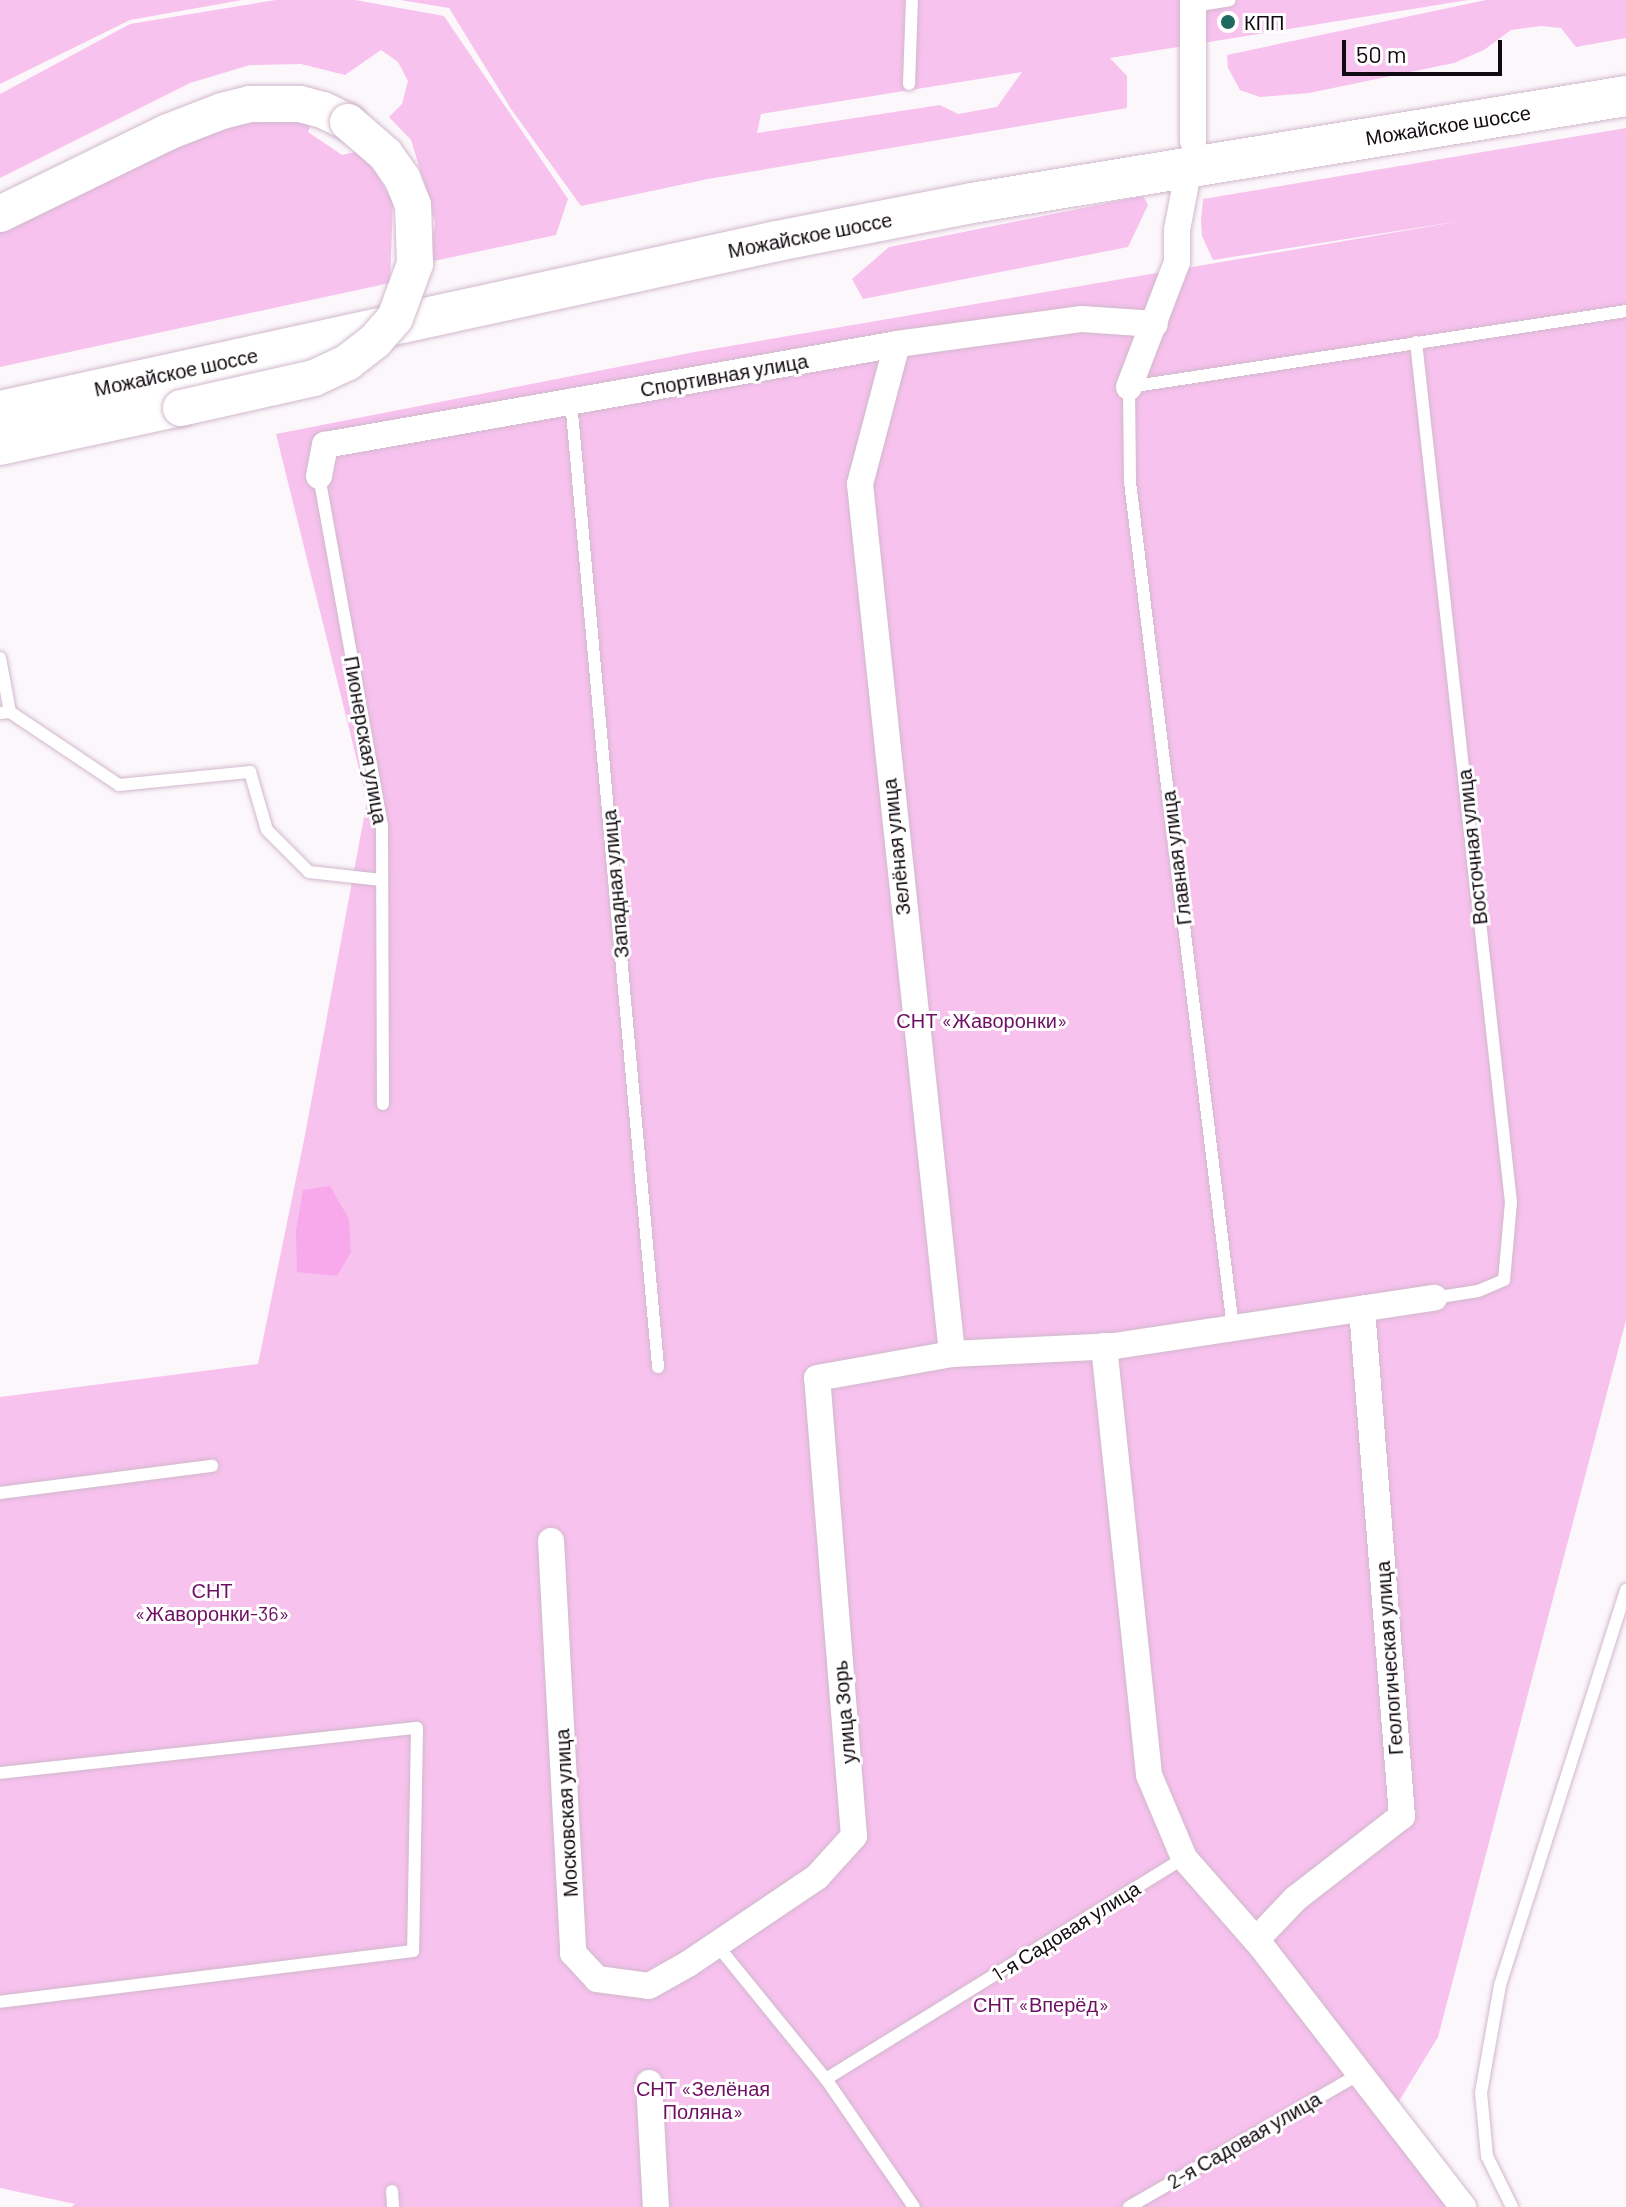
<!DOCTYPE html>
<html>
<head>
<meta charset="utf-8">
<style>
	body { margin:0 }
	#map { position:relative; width:1626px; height:2207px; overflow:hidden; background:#fcf7fb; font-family:Barlow,sans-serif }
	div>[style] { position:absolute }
	.green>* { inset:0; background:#f7c2ee }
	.water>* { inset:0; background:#f8a9eb }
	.roads { filter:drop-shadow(0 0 2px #d1b8cc) drop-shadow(0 0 2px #d1b8cc) }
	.lane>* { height:12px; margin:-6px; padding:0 6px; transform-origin:6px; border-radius:6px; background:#fff }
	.street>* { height:26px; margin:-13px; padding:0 13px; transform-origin:13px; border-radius:13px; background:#fff }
	.secondary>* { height:36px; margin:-18px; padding:0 18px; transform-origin:18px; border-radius:18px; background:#fff }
	.primary>* { height:40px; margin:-20px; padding:0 20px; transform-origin:20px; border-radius:20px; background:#fff }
	.bridges { filter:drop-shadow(0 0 2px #d1b8cc) drop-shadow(0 0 2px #d1b8cc) }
	.secondary-bridge>* { height:36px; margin:-18px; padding:0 18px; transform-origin:18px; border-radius:18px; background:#fff }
	.dots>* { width:22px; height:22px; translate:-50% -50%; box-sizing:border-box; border:4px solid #fff; border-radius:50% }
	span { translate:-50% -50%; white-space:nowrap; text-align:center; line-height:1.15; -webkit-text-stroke:6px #fff; paint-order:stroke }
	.poi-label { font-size:20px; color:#120a11 }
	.left { translate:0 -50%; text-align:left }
	.street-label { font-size:20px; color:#120a11 }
	.park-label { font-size:20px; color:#6d1064 }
	.scale { position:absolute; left:1342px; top:40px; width:160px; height:36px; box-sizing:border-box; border:4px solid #120a11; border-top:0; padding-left:10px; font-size:24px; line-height:28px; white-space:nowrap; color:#120a11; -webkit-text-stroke:6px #fff; paint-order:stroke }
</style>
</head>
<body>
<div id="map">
	<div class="green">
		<i style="clip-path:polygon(0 0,242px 0,130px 20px,0 84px)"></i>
		<i style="clip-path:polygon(276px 0,355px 0,444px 16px,568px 199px,556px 235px,429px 262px,435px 223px,425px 186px,411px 140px,389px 117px,402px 104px,408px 81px,398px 62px,381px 50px,345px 75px,301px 64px,250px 65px,190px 83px,0 178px,0 94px,130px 24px)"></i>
		<i style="clip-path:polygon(evenodd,400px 0,1468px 0,1110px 58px,1127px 76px,1127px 108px,708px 179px,581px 206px,511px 109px,449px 8px,400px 0,1022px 72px,997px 107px,958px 114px,940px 105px,757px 133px,761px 114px,1022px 72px)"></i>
		<i style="clip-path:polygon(1486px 0,1626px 0,1626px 38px,1576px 47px,1561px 28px,1541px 26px,1511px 30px,1484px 50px,1454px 63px,1309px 93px,1260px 97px,1240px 90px,1228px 68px,1227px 55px)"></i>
		<i style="clip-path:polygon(313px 120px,308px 132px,342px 155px,364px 150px,393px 203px,390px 283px,0 367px,0 229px,179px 142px,245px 123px)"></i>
		<i style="clip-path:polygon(1626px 128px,1626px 1320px,1438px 2037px,1396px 2106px,1475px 2207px,71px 2207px,75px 2204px,0 2188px,0 1397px,258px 1364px,305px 1135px,367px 801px,276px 434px,695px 352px,1467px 220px,1213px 260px,1202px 236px,1201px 221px,1203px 199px)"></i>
		<i style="clip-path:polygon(1143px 196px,1148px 205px,1128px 247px,863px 299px,852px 279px,889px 247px)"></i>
	</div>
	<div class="water">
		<i style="clip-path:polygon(330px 1186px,349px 1219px,351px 1252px,337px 1276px,297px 1272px,296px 1231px,303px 1190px)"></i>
	</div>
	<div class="roads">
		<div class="lane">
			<i style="left:1193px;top:6px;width:37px;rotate:-9deg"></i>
			<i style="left:909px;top:84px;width:84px;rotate:-88deg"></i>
			<i style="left:1416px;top:342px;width:865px;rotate:83.7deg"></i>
			<i style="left:1511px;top:1202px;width:78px;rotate:95.1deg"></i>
			<i style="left:1504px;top:1280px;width:28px;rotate:157deg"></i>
			<i style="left:1478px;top:1291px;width:45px;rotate:171deg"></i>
			<i style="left:571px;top:401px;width:970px;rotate:84.85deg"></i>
			<i style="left:319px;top:476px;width:355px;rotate:79.8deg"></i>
			<i style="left:382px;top:825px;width:279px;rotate:89.8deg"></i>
			<i style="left:0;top:658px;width:55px;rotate:79.5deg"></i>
			<i style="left:0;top:713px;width:10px;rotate:-6deg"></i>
			<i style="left:10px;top:712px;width:131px;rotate:33.8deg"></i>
			<i style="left:119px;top:785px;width:132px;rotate:-5.7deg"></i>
			<i style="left:250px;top:772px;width:60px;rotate:73.7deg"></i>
			<i style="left:267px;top:830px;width:59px;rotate:45deg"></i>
			<i style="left:309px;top:872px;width:73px;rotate:6.3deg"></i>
			<i style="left:1233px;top:1328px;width:852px;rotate:-96.94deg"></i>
			<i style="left:1130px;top:482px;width:95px;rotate:-90.6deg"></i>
			<i style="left:1129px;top:387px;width:503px;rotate:-8.69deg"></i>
			<i style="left:0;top:1493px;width:214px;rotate:-7.3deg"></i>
			<i style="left:0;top:1773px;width:419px;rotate:-6.2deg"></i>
			<i style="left:417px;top:1728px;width:223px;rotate:91deg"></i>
			<i style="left:413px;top:1951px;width:416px;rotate:173deg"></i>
			<i style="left:717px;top:1945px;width:173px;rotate:50.9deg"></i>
			<i style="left:826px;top:2079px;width:155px;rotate:55.5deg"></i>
			<i style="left:826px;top:2079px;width:421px;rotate:-31.7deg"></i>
			<i style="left:392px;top:2191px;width:16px;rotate:86deg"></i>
			<i style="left:1129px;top:2207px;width:266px;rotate:-30deg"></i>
			<i style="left:1512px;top:2207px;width:57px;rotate:-116.1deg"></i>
			<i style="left:1487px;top:2156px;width:63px;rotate:-95.4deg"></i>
			<i style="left:1481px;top:2093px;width:110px;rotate:-80deg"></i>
			<i style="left:1500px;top:1985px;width:415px;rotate:-72.3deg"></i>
		</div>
		<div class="street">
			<i style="left:1193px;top:0;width:141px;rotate:90deg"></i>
			<i style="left:897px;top:344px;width:145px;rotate:104.8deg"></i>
			<i style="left:860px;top:484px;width:875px;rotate:83.96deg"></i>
			<i style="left:1129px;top:387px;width:134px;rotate:-69deg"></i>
			<i style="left:1177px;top:262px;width:32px;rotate:-90deg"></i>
			<i style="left:1177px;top:230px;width:64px;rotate:-79.2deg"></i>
			<i style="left:319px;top:476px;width:32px;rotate:-79deg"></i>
			<i style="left:325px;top:445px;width:581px;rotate:-10.01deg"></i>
			<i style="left:897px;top:344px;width:187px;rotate:-7.7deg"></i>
			<i style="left:1082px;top:319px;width:73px;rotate:3.9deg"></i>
			<i style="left:1104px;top:1346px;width:431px;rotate:84deg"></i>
			<i style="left:1149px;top:1775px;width:90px;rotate:67.1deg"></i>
			<i style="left:1184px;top:1858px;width:118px;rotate:48.8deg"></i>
			<i style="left:1262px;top:1947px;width:329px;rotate:52.3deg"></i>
			<i style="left:551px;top:1541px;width:413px;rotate:86.9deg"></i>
			<i style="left:573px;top:1953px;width:35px;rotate:47deg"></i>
			<i style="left:597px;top:1979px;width:52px;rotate:7.7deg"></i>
			<i style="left:649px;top:1986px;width:45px;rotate:-29.4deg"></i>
			<i style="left:688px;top:1964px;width:156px;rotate:-34deg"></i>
			<i style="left:817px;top:1877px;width:55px;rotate:-47.9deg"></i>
			<i style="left:854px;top:1836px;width:459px;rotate:-94.6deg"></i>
			<i style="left:817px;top:1378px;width:137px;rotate:-10.1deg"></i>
			<i style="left:952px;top:1354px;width:163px;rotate:-2.8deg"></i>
			<i style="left:1115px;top:1346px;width:323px;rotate:-8.6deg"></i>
			<i style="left:1256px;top:1940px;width:57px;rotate:-46.4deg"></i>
			<i style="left:1295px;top:1899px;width:135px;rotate:-37.8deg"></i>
			<i style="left:1402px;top:1816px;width:509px;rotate:-94.51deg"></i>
			<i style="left:649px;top:2083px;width:124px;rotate:86.8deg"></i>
		</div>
		<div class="secondary">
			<i style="left:0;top:214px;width:187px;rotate:-26deg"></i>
			<i style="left:168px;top:132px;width:58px;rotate:-21.3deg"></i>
			<i style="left:222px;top:111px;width:29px;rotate:-14deg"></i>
			<i style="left:250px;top:104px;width:50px"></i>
			<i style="left:300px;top:104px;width:24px;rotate:15deg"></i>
			<i style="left:323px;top:110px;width:28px;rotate:26deg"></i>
			<i style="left:0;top:447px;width:185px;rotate:-12.2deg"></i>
		</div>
		<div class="primary">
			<i style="left:0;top:411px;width:795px;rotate:-12.34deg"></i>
			<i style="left:777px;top:241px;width:199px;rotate:-11deg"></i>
			<i style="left:972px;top:203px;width:663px;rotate:-9.29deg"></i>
		</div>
	</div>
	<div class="bridges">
		<div class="secondary-bridge">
			<i style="left:181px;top:408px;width:136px;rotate:-12.7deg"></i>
			<i style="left:314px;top:378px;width:38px;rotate:-25deg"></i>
			<i style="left:348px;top:362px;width:34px;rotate:-38deg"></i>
			<i style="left:375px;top:341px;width:30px;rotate:-49deg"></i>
			<i style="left:395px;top:318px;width:58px;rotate:-69.7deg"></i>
			<i style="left:415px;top:264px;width:59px;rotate:-91.9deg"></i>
			<i style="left:413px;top:205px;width:29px;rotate:-112deg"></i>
			<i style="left:402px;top:178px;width:29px;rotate:-125deg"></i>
			<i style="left:385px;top:154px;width:49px;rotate:-139.1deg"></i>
		</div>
	</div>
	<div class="dots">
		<i style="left:1228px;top:22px;background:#206960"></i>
	</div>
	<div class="poi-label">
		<span class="left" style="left:1244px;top:22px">КПП</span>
	</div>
	<div class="street-label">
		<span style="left:1448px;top:125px;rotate:-9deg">Можайское шоссе</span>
		<span style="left:810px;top:235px;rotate:-11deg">Можайское шоссе</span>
		<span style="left:176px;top:372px;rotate:-12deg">Можайское шоссе</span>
		<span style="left:724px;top:375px;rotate:-10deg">Спортивная улица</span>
		<span style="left:366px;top:740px;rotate:80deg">Пионерская улица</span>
		<span style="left:896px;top:847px;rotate:-96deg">Зелёная улица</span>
		<span style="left:1472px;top:847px;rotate:-96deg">Восточная улица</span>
		<span style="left:1176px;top:858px;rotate:-97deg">Главная улица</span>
		<span style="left:615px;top:884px;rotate:-95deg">Западная улица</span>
		<span style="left:1389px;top:1658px;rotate:-94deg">Геологическая улица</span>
		<span style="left:844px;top:1712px;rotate:-95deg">улица Зорь</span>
		<span style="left:566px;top:1813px;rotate:-93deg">Московская улица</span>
		<span style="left:1066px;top:1931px;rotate:-32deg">1-я Садовая улица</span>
		<span style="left:1244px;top:2140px;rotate:-30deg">2-я Садовая улица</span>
	</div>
	<div class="park-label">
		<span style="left:982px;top:1020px">СНТ «Жаворонки»</span>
		<span style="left:212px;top:1602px">СНТ<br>«Жаворонки-36»</span>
		<span style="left:1041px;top:2004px">СНТ «Вперёд»</span>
		<span style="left:703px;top:2100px">СНТ «Зелёная<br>Поляна»</span>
	</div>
	<div class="scale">50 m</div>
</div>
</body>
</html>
